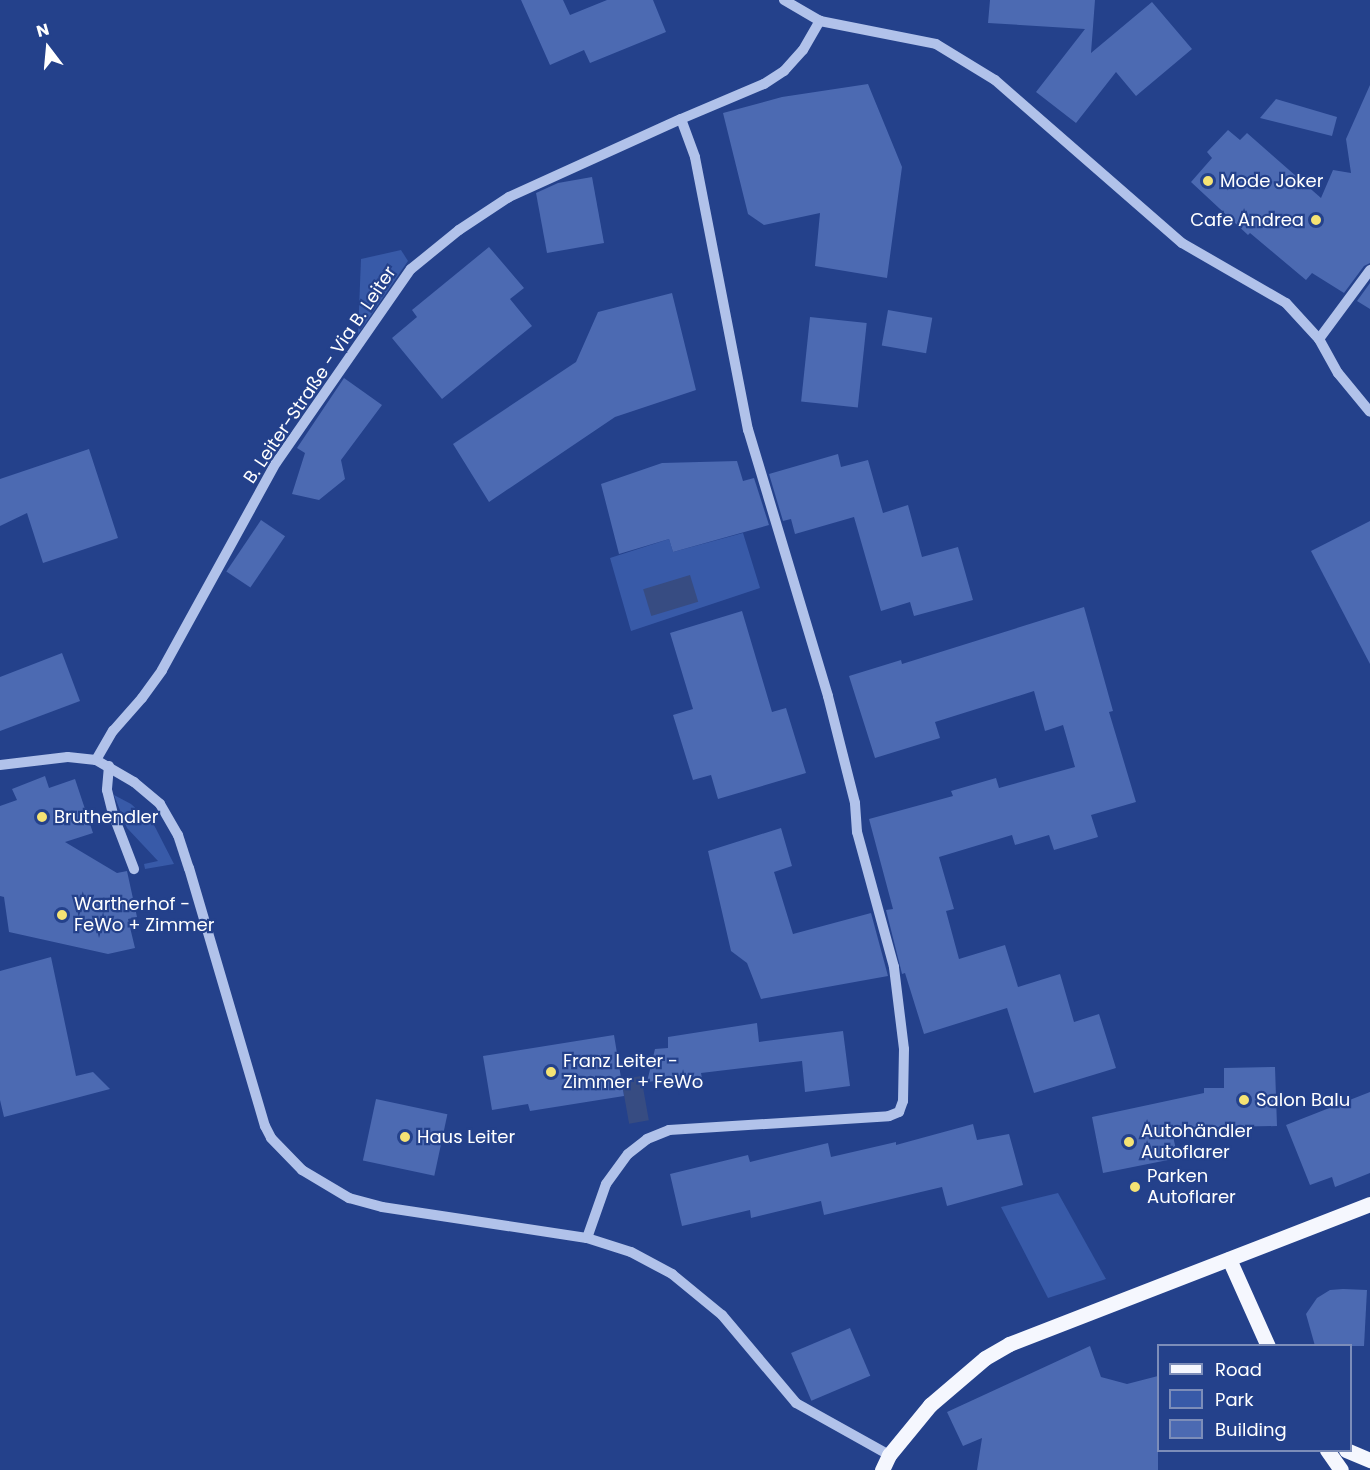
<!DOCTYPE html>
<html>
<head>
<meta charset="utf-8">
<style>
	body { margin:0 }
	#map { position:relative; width:1370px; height:1470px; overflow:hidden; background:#24418b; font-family:Poppins,sans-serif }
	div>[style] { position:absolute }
	.green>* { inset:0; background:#385aa8 }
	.water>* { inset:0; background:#374c82; transform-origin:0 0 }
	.building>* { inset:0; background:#4c6ab2; transform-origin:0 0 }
	.minor>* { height:10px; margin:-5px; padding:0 5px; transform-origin:5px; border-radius:5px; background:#b1c2ea }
	.major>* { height:15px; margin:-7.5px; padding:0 7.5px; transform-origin:7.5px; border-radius:7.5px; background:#f5f7fe }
	.dots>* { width:16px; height:16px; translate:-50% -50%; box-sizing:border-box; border:3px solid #24418b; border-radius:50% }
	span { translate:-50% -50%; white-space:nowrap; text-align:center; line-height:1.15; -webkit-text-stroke:4.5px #24418b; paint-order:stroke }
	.poi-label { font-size:18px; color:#fff }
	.left { translate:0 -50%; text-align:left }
	.right { translate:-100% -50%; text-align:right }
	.street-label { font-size:18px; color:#fff }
	.legend { position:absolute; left:1157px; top:1344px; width:195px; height:108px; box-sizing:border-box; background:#24418b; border:2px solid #7c8db9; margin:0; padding:8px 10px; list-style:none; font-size:18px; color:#fff }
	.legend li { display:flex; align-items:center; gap:12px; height:30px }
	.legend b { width:30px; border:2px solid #7c8db9 }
	.north { position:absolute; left:18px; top:18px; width:60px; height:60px; -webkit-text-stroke:4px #24418b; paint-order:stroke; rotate:344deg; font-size:16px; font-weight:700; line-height:24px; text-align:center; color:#fff }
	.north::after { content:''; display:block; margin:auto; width:21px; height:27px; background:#fff; clip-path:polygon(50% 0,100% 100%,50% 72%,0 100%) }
</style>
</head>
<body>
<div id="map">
	<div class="green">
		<i style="clip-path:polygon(401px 250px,408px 261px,358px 334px,361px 259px)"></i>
		<i style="clip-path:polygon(743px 533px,760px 588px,631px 631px,610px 558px,669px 539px,673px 552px)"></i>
		<i style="clip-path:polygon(114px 795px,131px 804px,154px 825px,174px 864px,145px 869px,144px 864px,158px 861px,127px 828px)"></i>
		<i style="clip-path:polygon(1058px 1193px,1106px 1279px,1048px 1298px,1001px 1207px)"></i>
	</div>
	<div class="water">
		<i style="left:690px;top:575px;width:28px;height:49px;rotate:73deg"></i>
		<i style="left:641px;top:1076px;width:45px;height:20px;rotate:80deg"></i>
	</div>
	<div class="building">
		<i style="clip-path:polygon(521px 0,563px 0,570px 15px,607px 0,653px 0,666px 32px,590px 63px,584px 50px,550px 65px)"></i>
		<i style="clip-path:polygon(990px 0,1095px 0,1091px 53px,1152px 2px,1192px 49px,1136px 96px,1116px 72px,1076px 123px,1036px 92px,1085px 29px,988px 23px)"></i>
		<i style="clip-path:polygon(868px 84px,902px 167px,887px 278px,815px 266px,820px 213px,764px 225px,748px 214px,723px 113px,782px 97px)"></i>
		<i style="clip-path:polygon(1370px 85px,1370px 263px,1364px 266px,1344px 293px,1312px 273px,1306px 280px,1250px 233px,1248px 235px,1191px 182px,1212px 158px,1207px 152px,1228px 130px,1240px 140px,1247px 133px,1321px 198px,1333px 170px,1351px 173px,1346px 139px)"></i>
		<i style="clip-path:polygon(1276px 99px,1337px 117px,1332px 136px,1260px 118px)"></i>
		<i style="clip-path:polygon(592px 177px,604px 243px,547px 253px,536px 193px,558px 183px)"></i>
		<i style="clip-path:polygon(489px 247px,524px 288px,510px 299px,532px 326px,442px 399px,392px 338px,417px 317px,412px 310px)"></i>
		<i style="clip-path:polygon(1370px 283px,1370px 309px,1357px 301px)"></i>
		<i style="clip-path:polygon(672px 293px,696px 390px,615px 417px,489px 502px,453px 444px,576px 362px,598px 312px)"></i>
		<i style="left:888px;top:310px;width:45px;height:36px;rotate:10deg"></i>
		<i style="left:810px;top:317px;width:57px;height:85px;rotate:6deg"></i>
		<i style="clip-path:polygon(344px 378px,382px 405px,341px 460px,345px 479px,319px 500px,292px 494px,305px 453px,297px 448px)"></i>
		<i style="clip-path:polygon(89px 449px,118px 538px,43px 563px,27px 513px,0 526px,0 479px)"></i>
		<i style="clip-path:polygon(838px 454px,841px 467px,868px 460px,883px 513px,908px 505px,922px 557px,958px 547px,973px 600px,914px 616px,910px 602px,881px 611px,854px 517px,795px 534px,791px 519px,783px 521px,769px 474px)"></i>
		<i style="clip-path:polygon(737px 461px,743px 481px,754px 478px,769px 525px,673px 552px,669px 539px,619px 554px,601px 484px,662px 463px)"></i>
		<i style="left:261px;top:520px;width:29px;height:62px;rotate:34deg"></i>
		<i style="clip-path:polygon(1370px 521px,1370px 664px,1311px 551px)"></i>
		<i style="clip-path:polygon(1084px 607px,1113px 711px,1109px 712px,1136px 802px,1091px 815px,1098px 837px,1054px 850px,1049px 835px,1015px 845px,1012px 835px,939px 857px,954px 909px,946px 911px,959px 959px,1005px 945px,1018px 987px,1060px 974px,1074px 1022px,1099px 1014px,1116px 1068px,1034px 1093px,1007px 1008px,924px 1034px,905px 973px,902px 974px,886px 910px,893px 909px,869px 819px,953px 796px,951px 791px,996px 778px,999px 788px,1075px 767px,1063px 725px,1045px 731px,1034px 691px,935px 722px,940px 738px,875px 758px,849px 676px,901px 660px,902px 664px)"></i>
		<i style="clip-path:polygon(742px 611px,772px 712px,786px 708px,806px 773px,718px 799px,711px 775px,693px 780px,673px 715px,693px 709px,670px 633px)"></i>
		<i style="clip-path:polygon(62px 653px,80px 701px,0 731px,0 677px)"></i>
		<i style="clip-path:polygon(45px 776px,49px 788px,75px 779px,93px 833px,65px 842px,117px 873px,127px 871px,137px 917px,128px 919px,135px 948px,108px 954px,9px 932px,4px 897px,0 896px,0 806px,17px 800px,12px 789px)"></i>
		<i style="clip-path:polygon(781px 828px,792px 866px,774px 872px,793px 934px,871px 913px,888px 976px,761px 999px,747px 963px,731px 951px,708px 851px)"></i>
		<i style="clip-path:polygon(51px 957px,76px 1076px,93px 1072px,110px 1089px,4px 1117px,0 1100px,0 971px)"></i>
		<i style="clip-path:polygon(757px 1023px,759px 1042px,843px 1031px,850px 1086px,805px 1092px,802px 1061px,701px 1073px,703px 1084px,672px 1087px,672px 1079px,647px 1082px,655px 1049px,668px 1048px,668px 1037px)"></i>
		<i style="clip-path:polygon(614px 1035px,624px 1096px,530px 1111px,528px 1104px,492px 1110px,483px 1056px)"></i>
		<i style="clip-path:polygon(1275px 1067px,1277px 1126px,1171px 1128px,1178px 1158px,1103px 1173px,1092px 1117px,1204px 1093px,1204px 1088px,1224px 1088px,1224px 1068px)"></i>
		<i style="clip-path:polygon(1370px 1092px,1370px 1173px,1335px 1187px,1332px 1177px,1310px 1185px,1286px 1125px)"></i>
		<i style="left:376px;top:1099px;width:73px;height:63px;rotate:12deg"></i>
		<i style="clip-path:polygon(973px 1124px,977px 1140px,1009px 1134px,1023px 1185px,947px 1206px,942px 1187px,824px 1215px,821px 1201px,751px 1218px,750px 1210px,682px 1226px,670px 1174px,748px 1155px,750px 1162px,828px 1143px,831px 1157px,896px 1142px,896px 1145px)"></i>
		<i style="clip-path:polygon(1343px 1289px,1367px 1290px,1364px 1346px,1315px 1346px,1306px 1314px,1317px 1298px,1330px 1290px)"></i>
		<i style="left:850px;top:1328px;width:52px;height:64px;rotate:67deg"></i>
		<i style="clip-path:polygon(1090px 1346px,1101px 1377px,1127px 1384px,1158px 1376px,1158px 1470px,977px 1470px,982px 1438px,963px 1446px,947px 1412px)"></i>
	</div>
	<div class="minor">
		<i style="left:784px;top:0;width:42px;rotate:30.3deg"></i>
		<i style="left:820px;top:21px;width:118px;rotate:11.2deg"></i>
		<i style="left:936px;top:44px;width:69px;rotate:31.4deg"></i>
		<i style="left:995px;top:80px;width:248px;rotate:41.1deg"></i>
		<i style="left:1182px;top:243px;width:120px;rotate:30deg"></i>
		<i style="left:1286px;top:303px;width:49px;rotate:47.5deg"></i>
		<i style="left:1319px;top:339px;width:39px;rotate:61deg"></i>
		<i style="left:1338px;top:373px;width:50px;rotate:50.6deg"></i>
		<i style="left:1319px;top:339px;width:86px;rotate:-53.5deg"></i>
		<i style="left:96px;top:760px;width:34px;rotate:-60deg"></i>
		<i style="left:113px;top:731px;width:44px;rotate:-48.7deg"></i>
		<i style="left:142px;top:698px;width:34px;rotate:-54deg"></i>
		<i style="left:162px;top:670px;width:236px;rotate:-61.2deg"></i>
		<i style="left:276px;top:463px;width:236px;rotate:-55.2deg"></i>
		<i style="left:411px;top:269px;width:62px;rotate:-39.1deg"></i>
		<i style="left:459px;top:230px;width:60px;rotate:-33.4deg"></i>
		<i style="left:509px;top:197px;width:189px;rotate:-24.4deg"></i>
		<i style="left:681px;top:119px;width:90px;rotate:-22.9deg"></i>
		<i style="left:764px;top:84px;width:24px;rotate:-33deg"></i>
		<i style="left:784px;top:71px;width:28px;rotate:-48deg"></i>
		<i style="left:803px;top:50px;width:34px;rotate:-60deg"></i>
		<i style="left:0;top:765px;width:68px;rotate:-6.7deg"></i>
		<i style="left:68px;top:757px;width:28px;rotate:6deg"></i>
		<i style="left:96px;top:760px;width:44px;rotate:30.1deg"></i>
		<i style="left:134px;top:782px;width:34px;rotate:40deg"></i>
		<i style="left:160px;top:804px;width:36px;rotate:60deg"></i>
		<i style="left:178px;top:835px;width:35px;rotate:72deg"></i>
		<i style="left:189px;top:868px;width:269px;rotate:73.6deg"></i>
		<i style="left:265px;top:1126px;width:13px;rotate:63deg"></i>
		<i style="left:271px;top:1138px;width:45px;rotate:45.9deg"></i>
		<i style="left:302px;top:1170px;width:55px;rotate:30.8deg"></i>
		<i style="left:349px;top:1198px;width:34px;rotate:15deg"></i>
		<i style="left:382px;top:1207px;width:207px;rotate:8.6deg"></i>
		<i style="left:587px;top:1238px;width:46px;rotate:17.7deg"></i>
		<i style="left:631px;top:1252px;width:47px;rotate:28.2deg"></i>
		<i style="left:672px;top:1274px;width:65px;rotate:39.4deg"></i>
		<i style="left:722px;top:1315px;width:115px;rotate:49.9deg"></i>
		<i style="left:796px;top:1403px;width:107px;rotate:29.2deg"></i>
		<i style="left:109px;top:766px;width:24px;rotate:95deg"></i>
		<i style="left:107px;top:790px;width:25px;rotate:76deg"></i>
		<i style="left:113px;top:814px;width:59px;rotate:69.1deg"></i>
		<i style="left:587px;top:1238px;width:57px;rotate:-70.6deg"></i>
		<i style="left:606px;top:1184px;width:37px;rotate:-54deg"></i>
		<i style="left:628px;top:1154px;width:24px;rotate:-38deg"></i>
		<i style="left:647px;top:1139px;width:24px;rotate:-22deg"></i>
		<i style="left:669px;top:1130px;width:220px;rotate:-3.6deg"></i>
		<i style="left:889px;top:1116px;width:11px;rotate:-22deg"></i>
		<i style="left:899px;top:1112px;width:12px;rotate:-70deg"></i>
		<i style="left:903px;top:1101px;width:52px;rotate:-88.9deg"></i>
		<i style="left:904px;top:1049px;width:83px;rotate:-97deg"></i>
		<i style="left:894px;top:967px;width:140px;rotate:-105.3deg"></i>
		<i style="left:857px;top:832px;width:29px;rotate:-94deg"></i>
		<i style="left:855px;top:803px;width:110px;rotate:-104.2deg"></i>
		<i style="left:828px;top:696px;width:278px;rotate:-106.7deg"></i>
		<i style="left:748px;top:430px;width:278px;rotate:-101deg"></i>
		<i style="left:695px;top:157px;width:40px;rotate:-110.2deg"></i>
	</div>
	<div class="major">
		<i style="left:1229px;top:1259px;width:95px;rotate:65.9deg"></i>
		<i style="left:1327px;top:1450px;width:24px;rotate:55deg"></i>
		<i style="left:1346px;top:1450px;width:26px;rotate:23deg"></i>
		<i style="left:882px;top:1470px;width:17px;rotate:-65deg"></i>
		<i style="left:889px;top:1455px;width:65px;rotate:-50.6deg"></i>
		<i style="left:930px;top:1405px;width:72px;rotate:-40.5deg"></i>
		<i style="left:985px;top:1358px;width:28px;rotate:-30deg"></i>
		<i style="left:1009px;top:1344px;width:387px;rotate:-21.2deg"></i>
	</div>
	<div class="dots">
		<i style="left:1208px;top:181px;background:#f5e374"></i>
		<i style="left:1316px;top:220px;background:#f5e374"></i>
		<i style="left:42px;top:817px;background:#f5e374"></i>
		<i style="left:62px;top:915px;background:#f5e374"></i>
		<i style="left:551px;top:1072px;background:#f5e374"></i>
		<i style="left:1244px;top:1100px;background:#f5e374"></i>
		<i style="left:405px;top:1137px;background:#f5e374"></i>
		<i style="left:1129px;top:1142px;background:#f5e374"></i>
		<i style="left:1135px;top:1187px;background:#f5e374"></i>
	</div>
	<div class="poi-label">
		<span class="left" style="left:1220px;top:181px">Mode Joker</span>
		<span class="right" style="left:1304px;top:220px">Cafe Andrea</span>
		<span class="left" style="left:54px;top:817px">Bruthendler</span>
		<span class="left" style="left:74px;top:915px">Wartherhof -<br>FeWo + Zimmer</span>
		<span class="left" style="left:563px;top:1072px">Franz Leiter -<br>Zimmer + FeWo</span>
		<span class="left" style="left:1256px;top:1100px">Salon Balu</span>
		<span class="left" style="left:1141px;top:1142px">Autohändler<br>Autoflarer</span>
		<span class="left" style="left:417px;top:1137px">Haus Leiter</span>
		<span class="left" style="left:1147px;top:1187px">Parken<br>Autoflarer</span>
	</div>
	<div class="street-label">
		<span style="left:320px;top:375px;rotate:-56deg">B. Leiter-Straße - Via B. Leiter</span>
	</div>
	<ul class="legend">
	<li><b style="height:8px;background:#f5f7fe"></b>Road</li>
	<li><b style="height:16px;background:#385aa8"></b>Park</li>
	<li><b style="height:16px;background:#4c6ab2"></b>Building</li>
	</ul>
	<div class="north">N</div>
</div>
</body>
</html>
